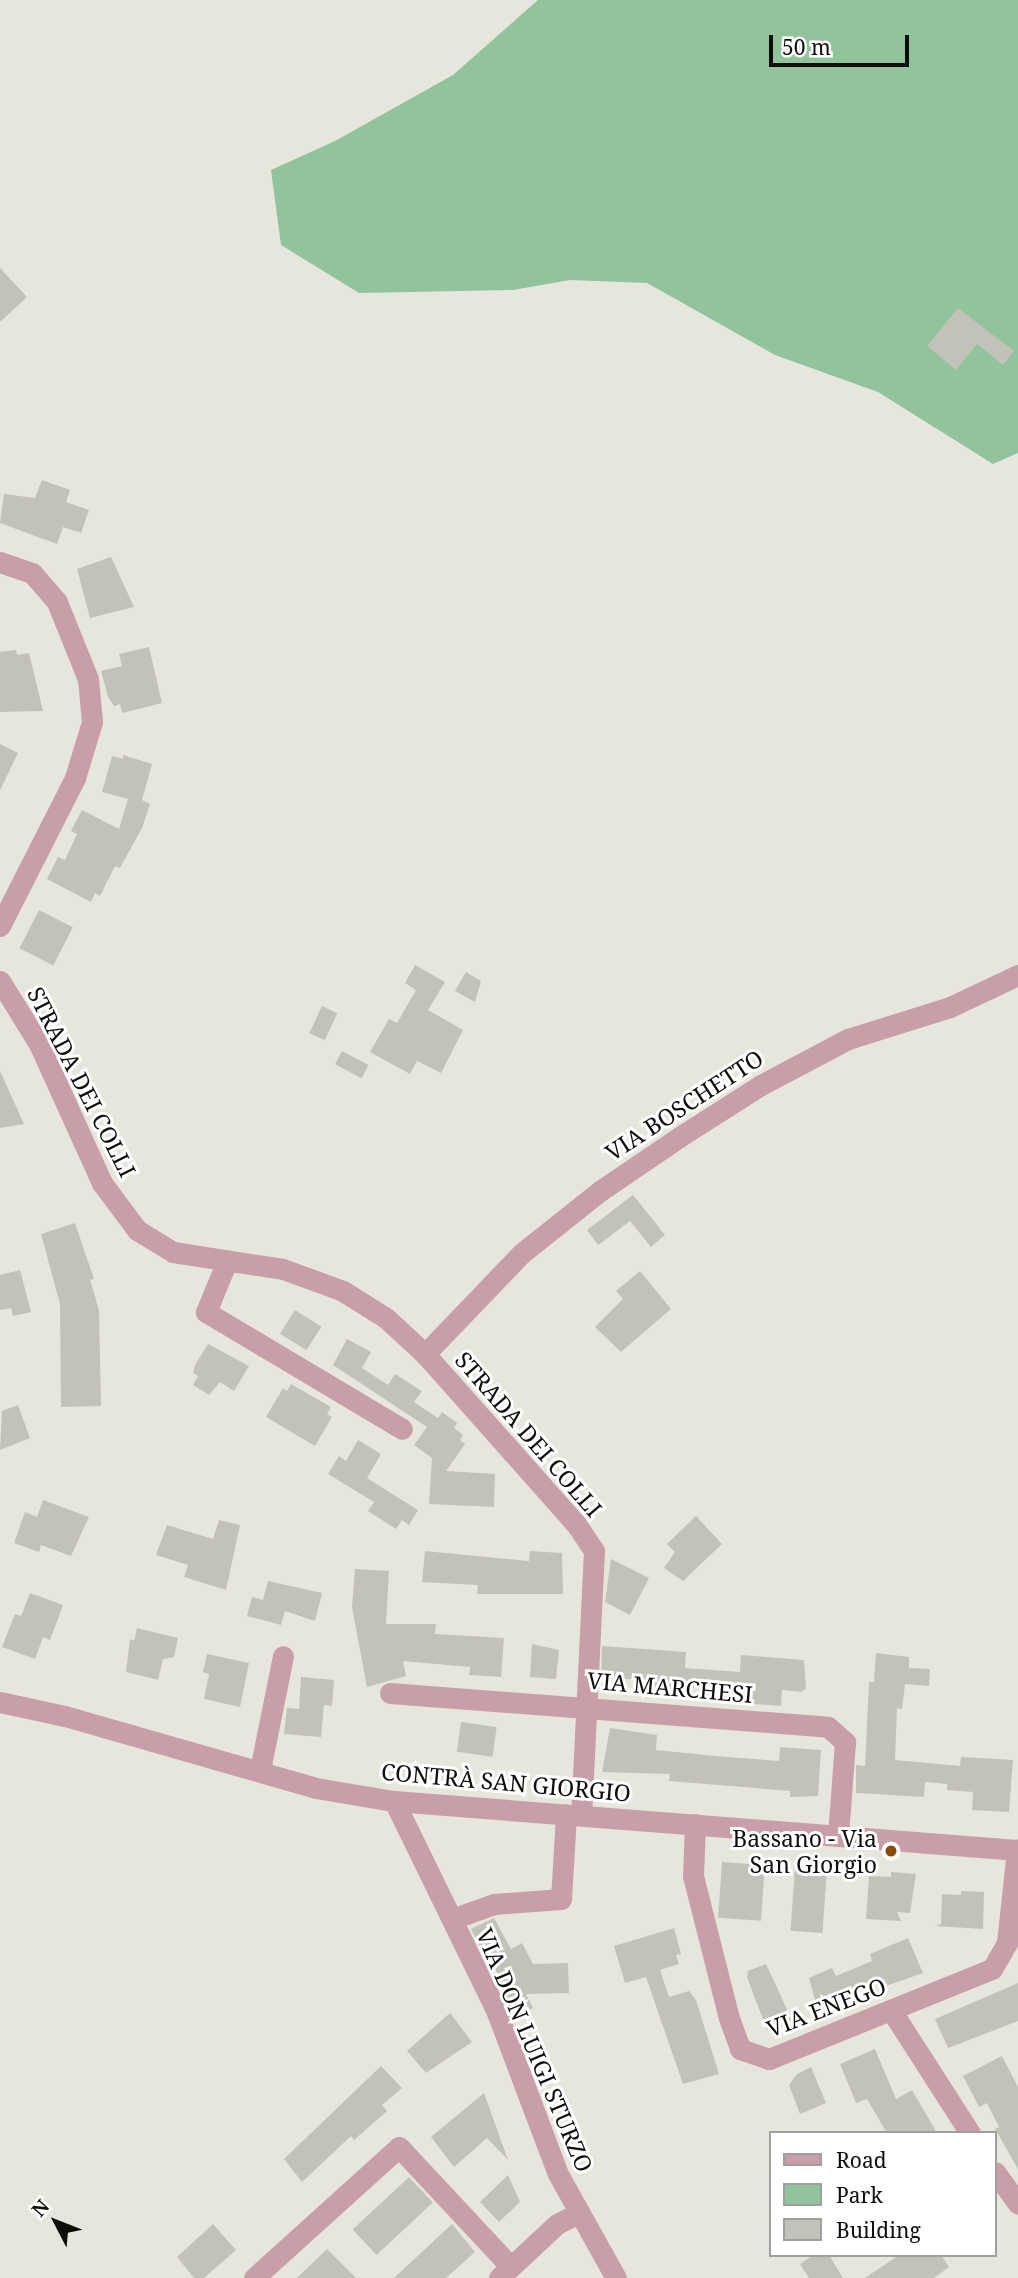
<!DOCTYPE html>
<html>
<head>
<meta charset="utf-8">
<style>
	body { margin:0 }
	#map { position:relative; width:1018px; height:2278px; overflow:hidden; background:#e7e6dd; font-family:"Noto Serif",serif }
	div>[style] { position:absolute }
	.green>* { inset:0; background:#91c39d }
	.building>* { inset:0; background:#c3c2b9; transform-origin:0 0 }
	.minor>* { height:21px; margin:-10.5px; padding:0 10.5px; transform-origin:10.5px; border-radius:10.5px; background:#c89ea8 }
	.dots>* { width:19px; height:19px; translate:-50% -50%; box-sizing:border-box; border:4px solid #fff; border-radius:50% }
	span { translate:-50% -50%; white-space:nowrap; text-align:center; line-height:1.15; -webkit-text-stroke:6px #fff; paint-order:stroke }
	.street-label { font-size:23px; color:#0f0e0b }
	.poi-label { font-size:23px; color:#0f0e0b }
	.right { translate:-100% -50%; text-align:right }
	.legend { position:absolute; left:769px; top:2131px; width:228px; height:126px; box-sizing:border-box; background:#fff; border:2px solid #9f9f9d; margin:0; padding:9px 12px; list-style:none; font-size:21px; color:#0f0e0b }
	.legend li { display:flex; align-items:center; gap:14px; height:35px }
	.legend b { width:35px; border:2px solid #9f9f9d }
	.north { position:absolute; left:21px; top:2187px; width:70px; height:70px; -webkit-text-stroke:5px #fff; paint-order:stroke; rotate:312deg; font-size:19px; font-weight:700; line-height:28px; text-align:center; color:#0f0e0b }
	.north::after { content:''; display:block; margin:auto; width:24px; height:32px; background:#0f0e0b; clip-path:polygon(50% 0,100% 100%,50% 72%,0 100%) }
	.scale { position:absolute; left:769px; top:35px; width:140px; height:32px; box-sizing:border-box; border:4px solid #0f0e0b; border-top:0; padding-left:9px; font-size:21px; line-height:24px; white-space:nowrap; color:#0f0e0b; -webkit-text-stroke:5px #fff; paint-order:stroke }
</style>
</head>
<body>
<div id="map">
	<div class="green">
		<i style="clip-path:polygon(538px 0,1018px 0,1018px 453px,993px 464px,878px 392px,775px 355px,647px 283px,570px 280px,513px 290px,359px 293px,281px 245px,271px 170px,335px 141px,453px 75px)"></i>
	</div>
	<div class="building">
		<i style="clip-path:polygon(0 268px,27px 297px,0 322px)"></i>
		<i style="clip-path:polygon(958px 308px,1014px 351px,1003px 365px,977px 344px,956px 370px,927px 346px)"></i>
		<i style="clip-path:polygon(42px 480px,70px 490px,66px 502px,89px 510px,81px 533px,63px 527px,57px 544px,0 523px,4px 494px,35px 498px)"></i>
		<i style="clip-path:polygon(111px 557px,134px 607px,90px 618px,77px 569px)"></i>
		<i style="clip-path:polygon(149px 647px,162px 703px,122px 713px,120px 704px,114px 706px,108px 697px,101px 671px,122px 666px,119px 654px)"></i>
		<i style="clip-path:polygon(16px 650px,17px 655px,29px 653px,43px 711px,0 712px,0 652px)"></i>
		<i style="clip-path:polygon(0 744px,18px 753px,0 790px)"></i>
		<i style="clip-path:polygon(123px 755px,152px 764px,142px 800px,150px 804px,142px 828px,120px 868px,115px 866px,100px 896px,95px 893px,91px 902px,47px 879px,58px 857px,65px 860px,77px 834px,71px 831px,82px 810px,119px 829px,128px 799px,102px 792px,112px 756px,123px 759px)"></i>
		<i style="left:39px;top:910px;width:38px;height:43px;rotate:27deg"></i>
		<i style="clip-path:polygon(415px 965px,445px 982px,428px 1010px,463px 1030px,441px 1073px,417px 1061px,410px 1074px,370px 1052px,389px 1019px,397px 1023px,416px 990px,405px 983px)"></i>
		<i style="clip-path:polygon(466px 972px,481px 981px,475px 1002px,455px 991px)"></i>
		<i style="left:322px;top:1006px;width:17px;height:30px;rotate:25deg"></i>
		<i style="left:342px;top:1051px;width:30px;height:15px;rotate:28deg"></i>
		<i style="clip-path:polygon(0 1071px,24px 1124px,0 1128px)"></i>
		<i style="clip-path:polygon(633px 1195px,665px 1235px,651px 1247px,630px 1221px,598px 1245px,587px 1230px)"></i>
		<i style="clip-path:polygon(75px 1223px,94px 1279px,90px 1280px,99px 1310px,101px 1406px,61px 1407px,60px 1304px,41px 1234px)"></i>
		<i style="clip-path:polygon(20px 1270px,31px 1312px,13px 1316px,11px 1308px,0 1310px,0 1275px)"></i>
		<i style="clip-path:polygon(640px 1271px,671px 1309px,621px 1352px,595px 1327px,623px 1299px,616px 1291px)"></i>
		<i style="left:295px;top:1310px;width:31px;height:28px;rotate:32deg"></i>
		<i style="clip-path:polygon(347px 1339px,371px 1352px,362px 1368px,388px 1385px,395px 1374px,422px 1391px,414px 1402px,438px 1418px,442px 1412px,457px 1423px,454px 1428px,463px 1435px,460px 1440px,465px 1444px,446px 1471px,495px 1474px,494px 1507px,429px 1504px,432px 1458px,414px 1445px,427px 1427px,333px 1365px)"></i>
		<i style="clip-path:polygon(208px 1344px,249px 1366px,234px 1391px,220px 1382px,209px 1395px,193px 1385px,198px 1376px,193px 1373px,195px 1365px)"></i>
		<i style="clip-path:polygon(291px 1384px,331px 1407px,327px 1414px,332px 1417px,315px 1446px,266px 1417px,283px 1388px,287px 1391px)"></i>
		<i style="clip-path:polygon(18px 1405px,30px 1438px,0 1450px,2px 1411px)"></i>
		<i style="clip-path:polygon(358px 1440px,381px 1454px,367px 1478px,418px 1510px,409px 1525px,402px 1520px,396px 1529px,368px 1511px,374px 1502px,328px 1474px,339px 1456px,346px 1461px)"></i>
		<i style="clip-path:polygon(43px 1500px,89px 1517px,71px 1556px,41px 1545px,39px 1552px,14px 1543px,25px 1512px,37px 1517px)"></i>
		<i style="clip-path:polygon(696px 1516px,722px 1544px,683px 1581px,664px 1568px,675px 1552px,667px 1544px)"></i>
		<i style="clip-path:polygon(219px 1520px,240px 1525px,226px 1590px,184px 1577px,188px 1565px,156px 1555px,167px 1525px,213px 1539px)"></i>
		<i style="clip-path:polygon(425px 1551px,529px 1561px,530px 1551px,562px 1553px,563px 1594px,477px 1594px,478px 1585px,422px 1582px)"></i>
		<i style="clip-path:polygon(611px 1559px,649px 1578px,630px 1615px,605px 1602px)"></i>
		<i style="clip-path:polygon(355px 1569px,389px 1571px,386px 1624px,436px 1624px,435px 1634px,504px 1638px,501px 1677px,469px 1675px,470px 1667px,403px 1661px,406px 1676px,367px 1687px,352px 1607px)"></i>
		<i style="clip-path:polygon(268px 1581px,322px 1593px,315px 1621px,285px 1611px,281px 1625px,247px 1616px,252px 1597px,263px 1600px)"></i>
		<i style="clip-path:polygon(30px 1593px,63px 1605px,50px 1640px,43px 1637px,35px 1659px,2px 1647px,15px 1614px,21px 1616px)"></i>
		<i style="clip-path:polygon(137px 1628px,178px 1638px,174px 1657px,163px 1659px,158px 1680px,126px 1672px,130px 1639px,134px 1641px)"></i>
		<i style="clip-path:polygon(532px 1644px,559px 1650px,556px 1679px,530px 1677px)"></i>
		<i style="clip-path:polygon(602px 1646px,686px 1652px,685px 1668px,740px 1672px,741px 1655px,804px 1660px,806px 1688px,802px 1692px,782px 1690px,781px 1706px,700px 1700px,701px 1688px,644px 1689px,645px 1679px,601px 1679px)"></i>
		<i style="clip-path:polygon(876px 1653px,909px 1657px,909px 1668px,930px 1669px,929px 1686px,905px 1684px,902px 1709px,897px 1708px,895px 1760px,960px 1766px,961px 1757px,1013px 1760px,1009px 1812px,972px 1810px,973px 1792px,947px 1790px,947px 1784px,925px 1782px,924px 1797px,856px 1793px,856px 1765px,865px 1766px,869px 1682px,874px 1682px)"></i>
		<i style="clip-path:polygon(207px 1654px,249px 1663px,240px 1707px,204px 1699px,209px 1674px,203px 1672px)"></i>
		<i style="clip-path:polygon(301px 1677px,334px 1680px,332px 1706px,324px 1705px,321px 1737px,284px 1734px,287px 1708px,299px 1709px)"></i>
		<i style="left:461px;top:1722px;width:36px;height:30px;rotate:8deg"></i>
		<i style="clip-path:polygon(610px 1728px,657px 1735px,656px 1750px,715px 1756px,779px 1761px,780px 1747px,821px 1750px,818px 1796px,790px 1797px,790px 1791px,669px 1781px,670px 1774px,602px 1772px)"></i>
		<i style="left:722px;top:1862px;width:43px;height:56px;rotate:4deg"></i>
		<i style="left:795px;top:1867px;width:32px;height:64px;rotate:4deg"></i>
		<i style="clip-path:polygon(891px 1872px,916px 1874px,910px 1913px,897px 1912px,901px 1921px,866px 1919px,869px 1876px,891px 1877px)"></i>
		<i style="clip-path:polygon(961px 1891px,984px 1892px,983px 1929px,935px 1926px,941px 1924px,942px 1894px,961px 1895px)"></i>
		<i style="clip-path:polygon(494px 1918px,511px 1949px,522px 1943px,533px 1964px,568px 1963px,569px 1993px,526px 1994px,533px 2008px,516px 2017px,471px 1929px)"></i>
		<i style="clip-path:polygon(674px 1928px,681px 1954px,676px 1955px,679px 1964px,660px 1970px,669px 1997px,689px 1991px,696px 2000px,719px 2074px,683px 2084px,646px 1977px,625px 1983px,614px 1946px)"></i>
		<i style="clip-path:polygon(908px 1938px,923px 1973px,883px 1987px,880px 1978px,853px 1987px,857px 1997px,818px 2011px,809px 1978px,832px 1968px,836px 1976px,872px 1961px,870px 1954px)"></i>
		<i style="clip-path:polygon(766px 1964px,792px 2020px,772px 2032px,767px 2030px,747px 1977px,748px 1971px)"></i>
		<i style="clip-path:polygon(1018px 1983px,1018px 2021px,948px 2048px,935px 2019px)"></i>
		<i style="clip-path:polygon(450px 2013px,472px 2042px,426px 2073px,407px 2051px)"></i>
		<i style="clip-path:polygon(875px 2049px,896px 2099px,912px 2090px,937px 2133px,887px 2133px,867px 2099px,856px 2103px,840px 2064px)"></i>
		<i style="clip-path:polygon(1002px 2056px,1018px 2087px,1018px 2169px,995px 2129px,999px 2127px,987px 2103px,979px 2107px,963px 2076px)"></i>
		<i style="clip-path:polygon(381px 2066px,402px 2088px,382px 2105px,387px 2111px,354px 2140px,351px 2136px,302px 2182px,284px 2159px)"></i>
		<i style="clip-path:polygon(811px 2067px,826px 2103px,800px 2114px,789px 2085px,797px 2074px)"></i>
		<i style="clip-path:polygon(484px 2093px,508px 2160px,487px 2138px,454px 2167px,431px 2137px)"></i>
		<i style="clip-path:polygon(508px 2175px,520px 2202px,499px 2222px,480px 2202px)"></i>
		<i style="left:409px;top:2177px;width:35px;height:77px;rotate:47deg"></i>
		<i style="clip-path:polygon(213px 2224px,236px 2250px,204px 2278px,194px 2278px,177px 2257px)"></i>
		<i style="clip-path:polygon(452px 2224px,475px 2252px,446px 2278px,394px 2278px)"></i>
		<i style="clip-path:polygon(327px 2249px,356px 2278px,297px 2278px)"></i>
		<i style="clip-path:polygon(814px 2255px,829px 2255px,843px 2278px,809px 2278px,800px 2264px)"></i>
		<i style="clip-path:polygon(899px 2255px,941px 2255px,949px 2267px,934px 2278px,865px 2278px)"></i>
	</div>
	<div class="minor">
		<i style="left:0;top:562px;width:34px;rotate:19deg"></i>
		<i style="left:32px;top:573px;width:38px;rotate:49deg"></i>
		<i style="left:57px;top:602px;width:83px;rotate:68.1deg"></i>
		<i style="left:88px;top:679px;width:43px;rotate:84.7deg"></i>
		<i style="left:92px;top:722px;width:59px;rotate:106.9deg"></i>
		<i style="left:75px;top:778px;width:166px;rotate:116.9deg"></i>
		<i style="left:0;top:981px;width:74px;rotate:58.2deg"></i>
		<i style="left:39px;top:1044px;width:153px;rotate:65.6deg"></i>
		<i style="left:102px;top:1183px;width:59px;rotate:53.3deg"></i>
		<i style="left:137px;top:1230px;width:42px;rotate:31.4deg"></i>
		<i style="left:173px;top:1252px;width:111px;rotate:8.8deg"></i>
		<i style="left:283px;top:1269px;width:64px;rotate:20.1deg"></i>
		<i style="left:343px;top:1291px;width:51px;rotate:32.1deg"></i>
		<i style="left:386px;top:1318px;width:53px;rotate:42.7deg"></i>
		<i style="left:425px;top:1354px;width:227px;rotate:48.4deg"></i>
		<i style="left:576px;top:1524px;width:32px;rotate:56deg"></i>
		<i style="left:594px;top:1551px;width:264px;rotate:92.8deg"></i>
		<i style="left:227px;top:1261px;width:55px;rotate:112.4deg"></i>
		<i style="left:206px;top:1312px;width:228px;rotate:30.8deg"></i>
		<i style="left:425px;top:1354px;width:140px;rotate:-46.2deg"></i>
		<i style="left:522px;top:1253px;width:100px;rotate:-38.5deg"></i>
		<i style="left:600px;top:1191px;width:102px;rotate:-34.2deg"></i>
		<i style="left:684px;top:1134px;width:91px;rotate:-32.5deg"></i>
		<i style="left:761px;top:1085px;width:98px;rotate:-27.9deg"></i>
		<i style="left:848px;top:1039px;width:107px;rotate:-17.4deg"></i>
		<i style="left:950px;top:1007px;width:75px;rotate:-25.2deg"></i>
		<i style="left:390px;top:1693px;width:439px;rotate:4.4deg"></i>
		<i style="left:828px;top:1727px;width:23px;rotate:41deg"></i>
		<i style="left:845px;top:1742px;width:94px;rotate:94.3deg"></i>
		<i style="left:0;top:1702px;width:66px;rotate:12.2deg"></i>
		<i style="left:65px;top:1716px;width:261px;rotate:16deg"></i>
		<i style="left:316px;top:1788px;width:79px;rotate:9.5deg"></i>
		<i style="left:394px;top:1801px;width:626px;rotate:4.49deg"></i>
		<i style="left:260px;top:1770px;width:116px;rotate:-78.6deg"></i>
		<i style="left:394px;top:1801px;width:233px;rotate:64deg"></i>
		<i style="left:496px;top:2010px;width:175px;rotate:69.3deg"></i>
		<i style="left:558px;top:2174px;width:119px;rotate:60.9deg"></i>
		<i style="left:695px;top:1824px;width:52px;rotate:92.2deg"></i>
		<i style="left:693px;top:1876px;width:146px;rotate:75.8deg"></i>
		<i style="left:729px;top:2018px;width:33px;rotate:70deg"></i>
		<i style="left:740px;top:2049px;width:31px;rotate:19deg"></i>
		<i style="left:769px;top:2059px;width:240px;rotate:-22deg"></i>
		<i style="left:992px;top:1969px;width:30px;rotate:-60deg"></i>
		<i style="left:1007px;top:1943px;width:94px;rotate:-83.9deg"></i>
		<i style="left:452px;top:1919px;width:45px;rotate:-19.7deg"></i>
		<i style="left:494px;top:1904px;width:67px;rotate:-4.3deg"></i>
		<i style="left:561px;top:1899px;width:85px;rotate:-86.6deg"></i>
		<i style="left:891px;top:2010px;width:146px;rotate:57.3deg"></i>
		<i style="left:995px;top:2172px;width:39px;rotate:54deg"></i>
		<i style="left:254px;top:2278px;width:195px;rotate:-42.1deg"></i>
		<i style="left:399px;top:2147px;width:164px;rotate:47deg"></i>
		<i style="left:499px;top:2278px;width:79px;rotate:-43deg"></i>
		<i style="left:557px;top:2224px;width:22px;rotate:-27deg"></i>
	</div>
	<div class="dots">
		<i style="left:891px;top:1851px;background:#874a0a"></i>
	</div>
	<div class="street-label">
		<span style="left:82px;top:1082px;rotate:63deg">STRADA DEI COLLI</span>
		<span style="left:684px;top:1105px;rotate:-33deg">VIA BOSCHETTO</span>
		<span style="left:529px;top:1434px;rotate:49deg">STRADA DEI COLLI</span>
		<span style="left:670px;top:1687px;rotate:5deg">VIA MARCHESI</span>
		<span style="left:506px;top:1782px;rotate:5deg">CONTRÀ SAN GIORGIO</span>
		<span style="left:826px;top:2007px;rotate:-21deg">VIA ENEGO</span>
		<span style="left:535px;top:2050px;rotate:67deg">VIA DON LUIGI STURZO</span>
	</div>
	<div class="poi-label">
		<span class="right" style="left:877px;top:1851px">Bassano - Via<br>San Giorgio</span>
	</div>
	<ul class="legend">
	<li><b style="height:9px;background:#c89ea8"></b>Road</li>
	<li><b style="height:19px;background:#91c39d"></b>Park</li>
	<li><b style="height:19px;background:#c3c2b9"></b>Building</li>
	</ul>
	<div class="north">N</div>
	<div class="scale">50 m</div>
</div>
</body>
</html>
